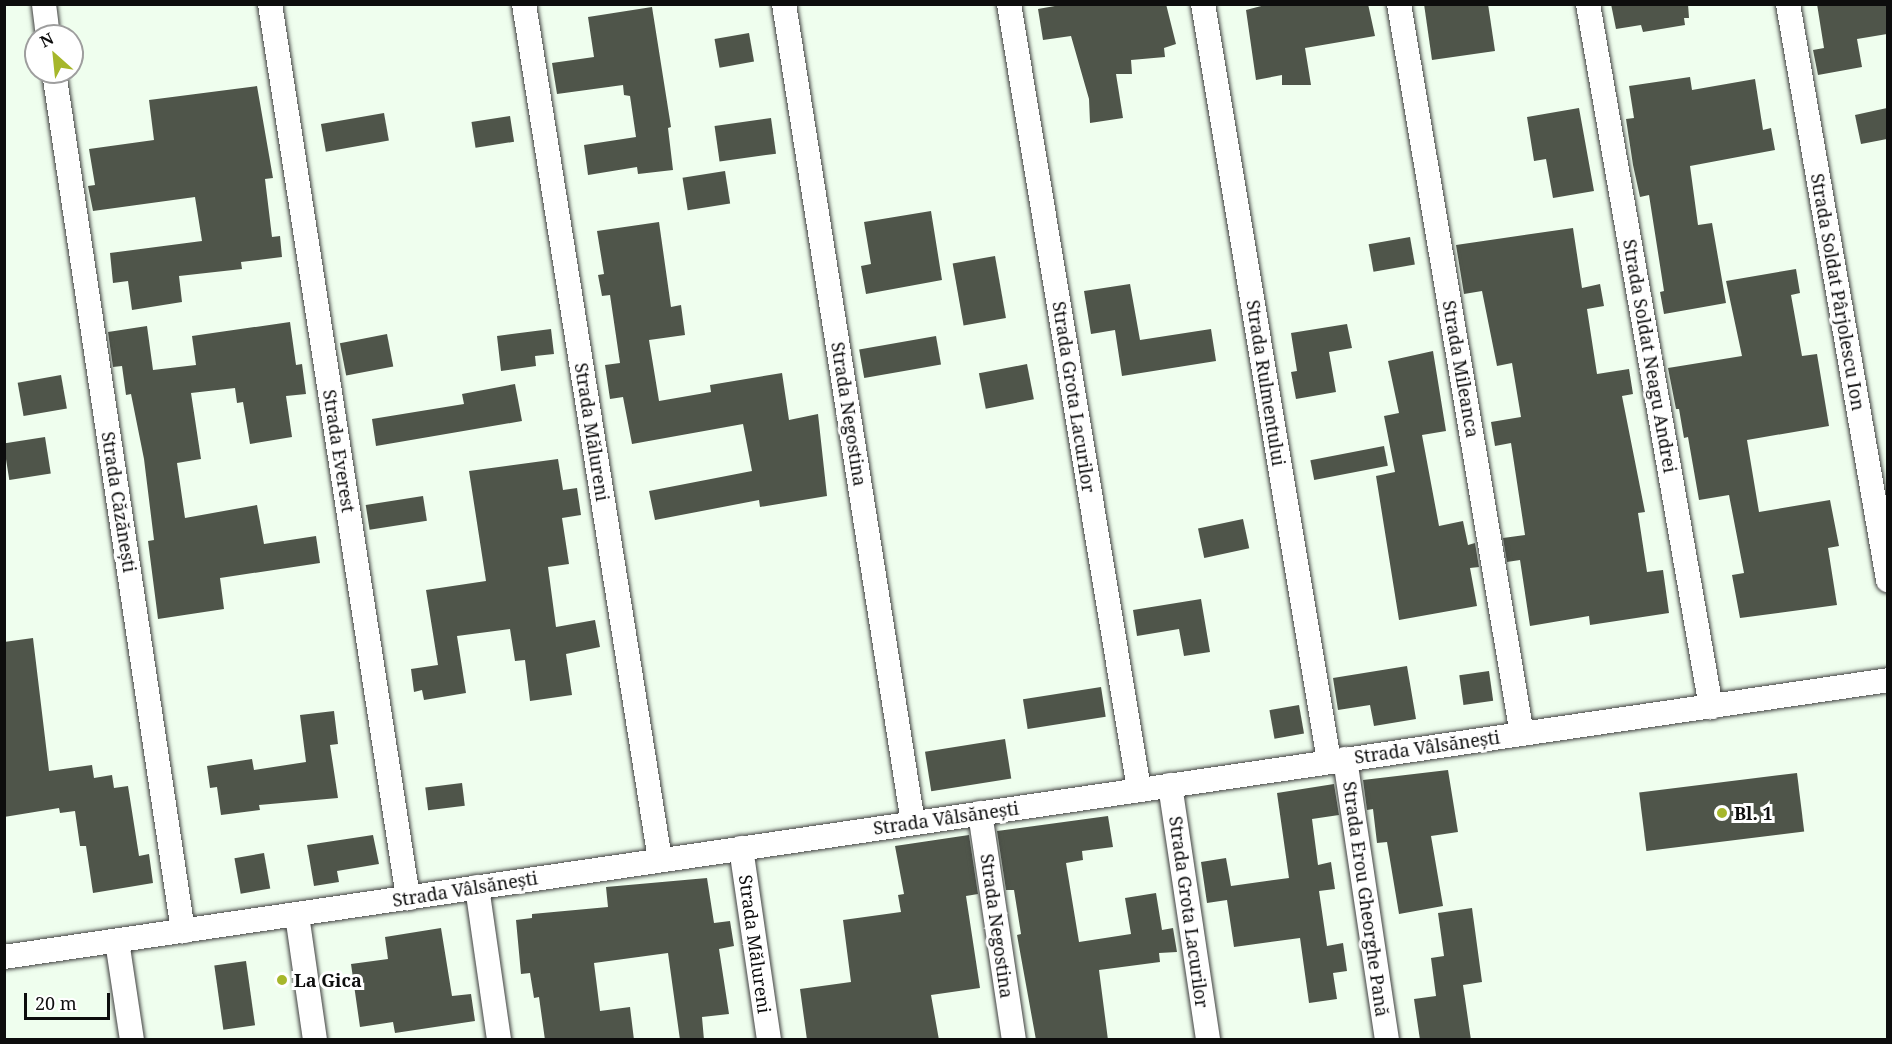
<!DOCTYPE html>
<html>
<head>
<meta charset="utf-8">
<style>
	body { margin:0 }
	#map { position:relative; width:1892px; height:1044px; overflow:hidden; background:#effeee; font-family:"Noto Serif",serif }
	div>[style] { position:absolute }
	.building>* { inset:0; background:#4f554a; transform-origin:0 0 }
	.roads { filter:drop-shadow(0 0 2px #404040) drop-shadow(0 0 2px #404040) }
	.minor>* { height:24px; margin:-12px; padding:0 12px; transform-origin:12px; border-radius:12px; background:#fff }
	.dots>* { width:16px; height:16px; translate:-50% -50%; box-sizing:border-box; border:3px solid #fff; border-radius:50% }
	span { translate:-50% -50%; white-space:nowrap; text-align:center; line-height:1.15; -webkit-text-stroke:6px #fff; paint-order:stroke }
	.street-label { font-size:18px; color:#0d0d0d }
	.poi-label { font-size:18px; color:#0d0d0d; font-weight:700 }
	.left { translate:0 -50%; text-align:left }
	.frame { position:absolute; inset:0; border:6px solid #0d0d0d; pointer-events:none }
	.north { position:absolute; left:24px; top:24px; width:60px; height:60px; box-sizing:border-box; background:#fff; border:2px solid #9e9e9e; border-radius:50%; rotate:333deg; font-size:16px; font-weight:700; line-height:24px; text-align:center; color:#0d0d0d }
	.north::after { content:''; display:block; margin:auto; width:21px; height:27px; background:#a6b72b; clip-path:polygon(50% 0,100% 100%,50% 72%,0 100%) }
	.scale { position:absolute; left:24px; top:993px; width:86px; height:27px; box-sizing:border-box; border:3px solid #0d0d0d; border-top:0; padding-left:8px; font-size:18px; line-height:21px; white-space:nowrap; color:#0d0d0d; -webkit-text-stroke:4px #fff; paint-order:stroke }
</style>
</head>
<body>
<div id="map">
	<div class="building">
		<i style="clip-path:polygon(1066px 4px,1166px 4px,1176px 44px,1164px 48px,1165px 57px,1131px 60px,1132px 74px,1116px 74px,1123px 118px,1090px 123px,1089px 99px,1071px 36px,1043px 40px,1038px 9px)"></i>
		<i style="clip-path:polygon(1269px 4px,1368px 4px,1375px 36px,1305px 48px,1311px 85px,1282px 85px,1282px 75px,1256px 80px,1246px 10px)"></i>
		<i style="clip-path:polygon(1424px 4px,1488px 4px,1495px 51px,1432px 60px)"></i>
		<i style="clip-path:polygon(1611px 4px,1688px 4px,1689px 18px,1684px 18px,1685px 25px,1643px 32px,1641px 25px,1616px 29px)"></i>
		<i style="clip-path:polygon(1817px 4px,1887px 4px,1887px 34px,1857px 39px,1862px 67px,1818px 75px,1813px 50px,1824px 48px)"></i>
		<i style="clip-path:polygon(652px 7px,671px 127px,668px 128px,673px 170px,638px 174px,637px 167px,588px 175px,584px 145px,636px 137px,630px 96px,624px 95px,623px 85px,557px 94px,552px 63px,594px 57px,588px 17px)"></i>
		<i style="left:749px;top:33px;width:29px;height:35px;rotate:80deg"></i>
		<i style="clip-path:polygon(1690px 77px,1692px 90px,1755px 79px,1763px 130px,1771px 128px,1775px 150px,1690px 166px,1698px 225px,1712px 223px,1726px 303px,1664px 314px,1660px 292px,1664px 291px,1649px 195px,1640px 197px,1633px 165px,1626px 119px,1634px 118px,1629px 86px)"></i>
		<i style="clip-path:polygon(257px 86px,273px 178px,265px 179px,272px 237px,280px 236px,282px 257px,241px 262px,242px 269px,179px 276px,182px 302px,132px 310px,128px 281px,113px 283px,110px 253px,202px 241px,195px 197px,93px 211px,88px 186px,95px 185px,89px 149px,154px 140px,149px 100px)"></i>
		<i style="clip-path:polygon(1579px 108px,1594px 191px,1553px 198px,1546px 159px,1534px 161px,1527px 117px)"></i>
		<i style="clip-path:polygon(1887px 108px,1887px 139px,1861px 144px,1855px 115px)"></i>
		<i style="left:384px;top:113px;width:28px;height:64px;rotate:80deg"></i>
		<i style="left:510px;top:116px;width:26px;height:39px;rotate:81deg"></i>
		<i style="left:771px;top:118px;width:36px;height:57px;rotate:82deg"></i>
		<i style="left:725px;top:171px;width:33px;height:43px;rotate:81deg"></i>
		<i style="clip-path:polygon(931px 211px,942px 280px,866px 294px,861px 266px,871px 264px,864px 222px)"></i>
		<i style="clip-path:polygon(659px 222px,671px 307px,681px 305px,685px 335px,649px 340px,659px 401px,711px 392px,710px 385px,782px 373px,789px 420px,818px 414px,827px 496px,760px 507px,759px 500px,655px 520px,649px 491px,752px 471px,743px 424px,632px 444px,623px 397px,610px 399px,605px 365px,620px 363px,610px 295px,602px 296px,598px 275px,604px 274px,597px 231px)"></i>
		<i style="clip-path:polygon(1573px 228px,1582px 288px,1600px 284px,1604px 306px,1587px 309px,1597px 374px,1629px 369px,1633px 394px,1622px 396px,1645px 512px,1638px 513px,1647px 572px,1663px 570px,1669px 613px,1590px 625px,1589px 616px,1530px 626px,1520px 560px,1507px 562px,1503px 538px,1525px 535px,1511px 443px,1495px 446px,1491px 422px,1521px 417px,1512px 363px,1497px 366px,1482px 291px,1464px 294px,1456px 245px)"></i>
		<i style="left:1410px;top:237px;width:28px;height:42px;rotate:80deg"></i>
		<i style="left:995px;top:256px;width:63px;height:43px;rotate:80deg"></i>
		<i style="clip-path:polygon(1796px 269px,1800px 293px,1791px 295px,1802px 356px,1817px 354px,1829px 426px,1747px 440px,1759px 512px,1830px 500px,1839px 546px,1828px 548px,1837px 605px,1740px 618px,1732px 575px,1744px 573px,1729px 495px,1699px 500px,1688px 437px,1684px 438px,1679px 409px,1676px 409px,1668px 368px,1742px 356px,1726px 281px)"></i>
		<i style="clip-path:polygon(1130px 284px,1140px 340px,1211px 329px,1216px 361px,1122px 376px,1115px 330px,1091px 334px,1084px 291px)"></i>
		<i style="clip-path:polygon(290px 322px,296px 365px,302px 364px,306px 394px,286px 396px,292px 437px,250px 444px,243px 402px,237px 403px,235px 388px,191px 393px,201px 459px,177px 463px,185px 518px,257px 505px,264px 544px,316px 536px,320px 563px,220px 578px,224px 609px,158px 619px,148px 541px,154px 540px,144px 459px,131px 394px,126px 395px,122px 366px,113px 367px,108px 332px,147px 326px,153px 370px,196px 365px,192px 336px)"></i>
		<i style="clip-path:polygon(1347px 324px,1352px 348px,1329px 352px,1336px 392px,1296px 399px,1291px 372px,1297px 371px,1291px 333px)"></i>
		<i style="clip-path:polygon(551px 329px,554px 354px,535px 356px,536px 366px,501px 371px,497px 336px)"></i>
		<i style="left:387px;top:334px;width:33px;height:48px;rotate:79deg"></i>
		<i style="left:936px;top:336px;width:29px;height:78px;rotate:80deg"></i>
		<i style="clip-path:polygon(1433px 351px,1446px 431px,1422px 435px,1439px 526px,1463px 521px,1468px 545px,1475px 543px,1479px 567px,1470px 568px,1477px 606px,1399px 620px,1376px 476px,1395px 472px,1384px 416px,1399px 413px,1388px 361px)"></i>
		<i style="left:1027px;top:364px;width:36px;height:49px;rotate:79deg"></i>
		<i style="left:61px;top:375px;width:34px;height:44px;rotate:80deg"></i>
		<i style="clip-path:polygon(515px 384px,522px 421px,376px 446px,372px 419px,464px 404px,462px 394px)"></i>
		<i style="left:45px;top:437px;width:37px;height:42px;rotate:81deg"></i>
		<i style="left:1384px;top:446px;width:20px;height:75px;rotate:79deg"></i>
		<i style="clip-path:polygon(558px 459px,563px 490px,577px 488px,581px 515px,562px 518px,569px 564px,548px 567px,556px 627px,595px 620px,600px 647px,566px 654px,572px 695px,530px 701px,525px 660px,515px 661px,510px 629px,457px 636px,466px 693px,424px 700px,422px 690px,414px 692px,411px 669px,438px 665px,426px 590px,486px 581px,469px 471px)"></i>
		<i style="left:423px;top:496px;width:25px;height:58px;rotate:81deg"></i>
		<i style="left:1243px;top:519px;width:30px;height:46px;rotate:78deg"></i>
		<i style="clip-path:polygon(1201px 599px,1210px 652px,1184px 656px,1179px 629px,1137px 636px,1133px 610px)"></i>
		<i style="clip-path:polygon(33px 638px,49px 771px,92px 765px,94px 778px,112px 775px,114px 788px,128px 786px,139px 856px,149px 854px,153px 883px,93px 893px,86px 846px,80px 846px,75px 811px,60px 813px,59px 808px,4px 817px,4px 642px)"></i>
		<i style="clip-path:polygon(1407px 666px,1416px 719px,1374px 726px,1370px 705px,1338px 710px,1333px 678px)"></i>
		<i style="left:1489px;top:671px;width:30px;height:30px;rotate:82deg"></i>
		<i style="left:1101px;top:687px;width:30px;height:79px;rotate:81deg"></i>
		<i style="left:1299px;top:705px;width:29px;height:30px;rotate:80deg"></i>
		<i style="clip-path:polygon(334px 711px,338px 744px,330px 745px,338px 798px,259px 805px,260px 810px,221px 815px,217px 787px,210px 788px,207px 766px,252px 759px,254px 770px,306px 762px,300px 715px)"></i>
		<i style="left:1005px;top:739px;width:40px;height:81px;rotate:81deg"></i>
		<i style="clip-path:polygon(1448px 770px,1458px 832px,1431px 836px,1443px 906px,1399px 914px,1387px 842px,1377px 843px,1373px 809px,1367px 810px,1363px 780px)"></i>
		<i style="left:1797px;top:773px;width:59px;height:159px;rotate:83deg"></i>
		<i style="left:462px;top:783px;width:23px;height:37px;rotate:83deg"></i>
		<i style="clip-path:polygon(1334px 784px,1339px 815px,1312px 819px,1318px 865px,1331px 862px,1335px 889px,1319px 891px,1327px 946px,1343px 943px,1347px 971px,1333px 973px,1337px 999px,1309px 1003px,1300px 938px,1234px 947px,1227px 900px,1207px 903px,1201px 862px,1226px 858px,1231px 886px,1289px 878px,1277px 793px)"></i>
		<i style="clip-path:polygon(1108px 816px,1113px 847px,1082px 851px,1083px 860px,1066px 863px,1079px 942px,1131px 934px,1125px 898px,1156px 893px,1162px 930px,1173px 928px,1177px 952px,1159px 953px,1160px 962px,1099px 970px,1108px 1040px,1036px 1040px,1017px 935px,1021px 934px,1014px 890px,1006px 890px,997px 831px)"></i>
		<i style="clip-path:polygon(373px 835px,379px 864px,337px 871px,339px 882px,314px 886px,307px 845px)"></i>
		<i style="clip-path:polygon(969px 835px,978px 894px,966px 896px,980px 988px,931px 995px,939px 1040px,807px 1040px,800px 989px,851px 982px,843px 920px,901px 912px,898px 895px,904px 894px,895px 846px)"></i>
		<i style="left:264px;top:853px;width:36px;height:30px;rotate:80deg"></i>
		<i style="clip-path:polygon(707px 878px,714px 923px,730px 921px,734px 946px,719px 949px,729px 1014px,702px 1017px,704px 1040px,680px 1040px,668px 953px,594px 963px,600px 1011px,630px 1007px,634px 1040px,545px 1040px,539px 997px,534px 998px,530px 973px,521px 974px,516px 920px,532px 918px,532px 914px,608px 907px,606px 887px)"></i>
		<i style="clip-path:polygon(1472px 908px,1482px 982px,1463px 985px,1471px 1040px,1420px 1040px,1414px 999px,1436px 996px,1431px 958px,1444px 956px,1438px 913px)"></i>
		<i style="clip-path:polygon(441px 928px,452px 996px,471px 994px,475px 1021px,395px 1033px,393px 1022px,360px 1027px,351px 964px,388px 959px,385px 937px)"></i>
		<i style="left:246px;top:961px;width:65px;height:32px;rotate:82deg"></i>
	</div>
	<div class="roads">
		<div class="minor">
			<i style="left:44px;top:4px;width:32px;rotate:83deg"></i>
			<i style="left:270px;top:4px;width:905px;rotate:81.22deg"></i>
			<i style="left:524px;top:4px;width:867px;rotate:80.97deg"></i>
			<i style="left:784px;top:4px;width:829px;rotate:81.05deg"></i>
			<i style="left:1009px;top:4px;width:796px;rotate:80.6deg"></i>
			<i style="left:1203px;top:4px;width:767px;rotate:80.55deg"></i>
			<i style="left:1399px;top:4px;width:740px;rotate:80.44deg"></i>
			<i style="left:1588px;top:4px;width:714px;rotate:80.08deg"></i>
			<i style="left:1788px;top:4px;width:585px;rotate:80.15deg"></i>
			<i style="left:54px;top:72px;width:869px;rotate:81.46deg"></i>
			<i style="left:1345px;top:759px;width:284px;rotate:81.5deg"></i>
			<i style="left:1170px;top:785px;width:258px;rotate:81.5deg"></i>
			<i style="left:980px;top:813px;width:230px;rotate:81.5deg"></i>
			<i style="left:741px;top:848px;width:194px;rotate:81.7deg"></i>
			<i style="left:477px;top:887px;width:155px;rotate:81.8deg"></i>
			<i style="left:297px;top:915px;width:126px;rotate:81.8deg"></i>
			<i style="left:117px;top:941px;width:100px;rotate:81.4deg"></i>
			<i style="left:4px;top:957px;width:1904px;rotate:-8.36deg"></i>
		</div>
	</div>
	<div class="dots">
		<i style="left:1722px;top:813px;background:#a6b72b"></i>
		<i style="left:282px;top:980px;background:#a6b72b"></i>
	</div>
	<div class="street-label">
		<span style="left:1838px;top:292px;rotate:80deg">Strada Soldat Pârjolescu Ion</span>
		<span style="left:1650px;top:356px;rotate:80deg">Strada Soldat Neagu Andrei</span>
		<span style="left:1461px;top:369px;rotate:80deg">Strada Mileanca</span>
		<span style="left:1266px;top:383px;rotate:81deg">Strada Rulmentului</span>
		<span style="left:1074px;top:397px;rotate:81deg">Strada Grota Lacurilor</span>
		<span style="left:849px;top:414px;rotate:81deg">Strada Negostina</span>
		<span style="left:592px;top:432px;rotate:81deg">Strada Mălureni</span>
		<span style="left:339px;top:451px;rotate:81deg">Strada Everest</span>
		<span style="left:119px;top:502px;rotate:81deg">Strada Căzănești</span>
		<span style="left:1427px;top:747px;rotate:-8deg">Strada Vâlsănești</span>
		<span style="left:946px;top:818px;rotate:-8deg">Strada Vâlsănești</span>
		<span style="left:465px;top:889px;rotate:-9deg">Strada Vâlsănești</span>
		<span style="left:1366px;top:899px;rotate:82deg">Strada Erou Gheorghe Pană</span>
		<span style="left:1189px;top:912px;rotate:82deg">Strada Grota Lacurilor</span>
		<span style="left:997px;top:926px;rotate:82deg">Strada Negostina</span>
		<span style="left:755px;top:944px;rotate:82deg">Strada Mălureni</span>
	</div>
	<div class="poi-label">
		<span class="left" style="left:1734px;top:813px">Bl. 1</span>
		<span class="left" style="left:294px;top:980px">La Gica</span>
	</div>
	<div class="frame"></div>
	<div class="north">N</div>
	<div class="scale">20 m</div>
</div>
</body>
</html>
